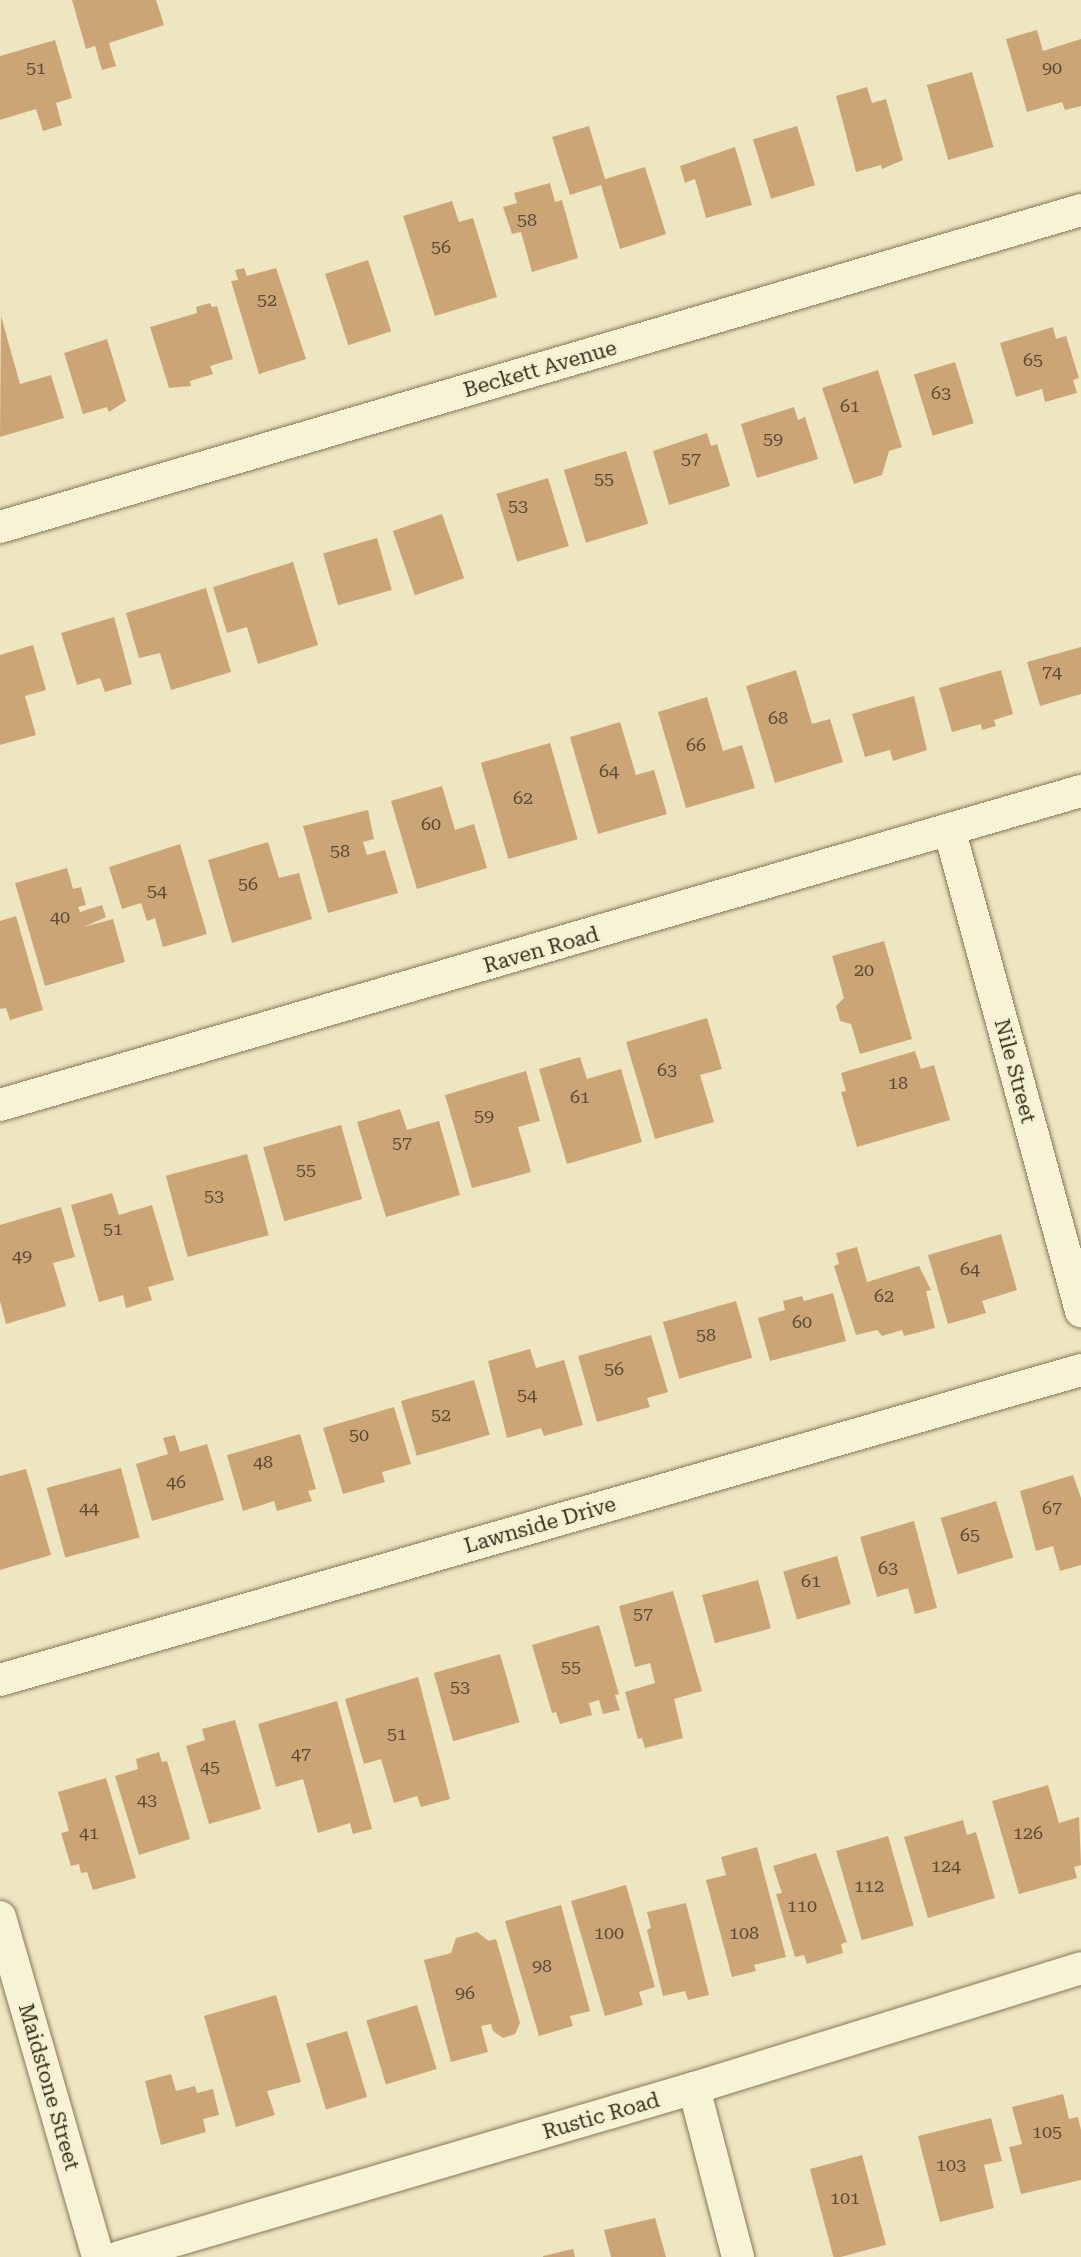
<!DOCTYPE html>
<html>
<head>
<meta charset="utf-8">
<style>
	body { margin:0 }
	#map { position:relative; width:1081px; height:2257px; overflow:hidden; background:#eee6c1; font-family:"Roboto Serif",serif }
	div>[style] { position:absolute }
	.building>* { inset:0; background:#cca577; transform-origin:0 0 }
	.roads { filter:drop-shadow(0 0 2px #887859) drop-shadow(0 0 2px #887859) }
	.street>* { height:32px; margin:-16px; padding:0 16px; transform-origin:16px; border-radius:16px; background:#f9f3d5 }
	span { translate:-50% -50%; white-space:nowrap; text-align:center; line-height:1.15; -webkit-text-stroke:6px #f5f0d1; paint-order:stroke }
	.number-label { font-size:18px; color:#5c4b34 }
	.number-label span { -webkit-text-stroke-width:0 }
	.street-label { font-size:21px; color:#372d1d }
</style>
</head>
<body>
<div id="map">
	<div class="building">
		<i style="clip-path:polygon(72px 0,156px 0,164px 25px,109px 43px,116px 66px,102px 70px,95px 46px,86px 49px)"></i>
		<i style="clip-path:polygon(1037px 30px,1043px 51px,1081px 39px,1081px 106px,1065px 110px,1062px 102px,1027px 112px,1006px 39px)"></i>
		<i style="clip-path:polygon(55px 40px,72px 98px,56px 103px,62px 125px,43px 131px,36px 109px,0 120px,0 56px)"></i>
		<i style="left:972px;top:72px;width:78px;height:47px;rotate:74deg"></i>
		<i style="clip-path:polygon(867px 87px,872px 103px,886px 99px,903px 160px,882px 169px,881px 165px,856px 172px,836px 96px)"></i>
		<i style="clip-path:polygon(589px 126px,605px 179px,645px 167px,666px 234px,620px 249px,601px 185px,570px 195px,552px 137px)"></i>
		<i style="left:797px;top:126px;width:62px;height:46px;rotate:73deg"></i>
		<i style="clip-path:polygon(735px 147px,752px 205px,706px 218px,695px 179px,685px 183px,680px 166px)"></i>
		<i style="clip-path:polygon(550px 183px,555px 202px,562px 200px,578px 258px,532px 272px,521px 232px,512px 234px,503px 207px,517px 203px,514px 193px)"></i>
		<i style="clip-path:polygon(452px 201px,459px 222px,473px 218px,497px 297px,435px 316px,403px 216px)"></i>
		<i style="left:368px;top:260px;width:75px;height:45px;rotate:72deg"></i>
		<i style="clip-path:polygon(244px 268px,247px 276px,276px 268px,306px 359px,259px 374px,231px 281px,238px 280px,235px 270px)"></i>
		<i style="clip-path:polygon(210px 303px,212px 307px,217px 306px,233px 359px,210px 366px,213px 374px,190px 381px,191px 386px,169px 388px,150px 327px,197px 313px,196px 307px)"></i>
		<i style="clip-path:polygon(1px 316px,20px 384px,51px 375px,64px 418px,0 437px)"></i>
		<i style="clip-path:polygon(1053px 327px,1056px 339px,1066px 336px,1079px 378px,1073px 380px,1077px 393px,1045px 402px,1042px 389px,1016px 397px,1000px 343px)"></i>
		<i style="clip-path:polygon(107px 339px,126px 401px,109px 412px,107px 407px,83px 414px,64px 353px)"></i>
		<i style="left:955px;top:362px;width:64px;height:43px;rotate:73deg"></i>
		<i style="clip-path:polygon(878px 370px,902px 447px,889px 451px,882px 475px,854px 484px,822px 388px)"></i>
		<i style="clip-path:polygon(794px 407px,798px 420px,805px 417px,818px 459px,757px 478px,741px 424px)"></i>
		<i style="clip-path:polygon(707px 433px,711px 446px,717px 444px,730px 486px,669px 505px,653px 451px)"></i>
		<i style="left:626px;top:451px;width:76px;height:65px;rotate:73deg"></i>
		<i style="left:548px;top:478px;width:71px;height:54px;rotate:73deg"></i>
		<i style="left:442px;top:514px;width:68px;height:52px;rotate:71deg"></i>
		<i style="left:377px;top:538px;width:54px;height:56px;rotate:74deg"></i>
		<i style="clip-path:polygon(293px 562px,318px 645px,258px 664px,247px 627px,227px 633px,213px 587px)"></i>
		<i style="clip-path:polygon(206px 588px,231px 672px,171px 690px,160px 653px,139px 658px,126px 613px)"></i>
		<i style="clip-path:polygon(114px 617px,132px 684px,105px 692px,100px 678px,77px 685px,61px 633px)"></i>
		<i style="clip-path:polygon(33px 645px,46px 690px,25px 696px,36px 735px,0 745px,0 655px)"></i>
		<i style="clip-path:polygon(1081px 647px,1081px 694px,1040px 706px,1027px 662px)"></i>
		<i style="clip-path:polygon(796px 670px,812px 724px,830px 719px,843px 762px,775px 783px,746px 686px)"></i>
		<i style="clip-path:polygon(1001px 670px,1013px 714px,994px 720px,996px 726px,982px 730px,981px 724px,952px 732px,939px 688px)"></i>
		<i style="clip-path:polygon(914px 696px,927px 750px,893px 761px,890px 750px,865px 757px,852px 714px)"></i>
		<i style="clip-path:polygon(707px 697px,723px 751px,742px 745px,755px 788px,686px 808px,658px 712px)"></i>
		<i style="clip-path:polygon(620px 722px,636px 775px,654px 770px,667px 814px,598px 834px,570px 737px)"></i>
		<i style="left:550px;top:743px;width:100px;height:72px;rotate:74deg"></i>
		<i style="clip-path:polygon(442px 786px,455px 830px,474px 824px,487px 868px,417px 889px,391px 801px)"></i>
		<i style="clip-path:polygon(368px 810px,374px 839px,363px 842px,367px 855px,385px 850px,398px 893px,328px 913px,303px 826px)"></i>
		<i style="clip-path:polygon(268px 842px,279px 878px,299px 873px,312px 919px,232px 943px,208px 860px)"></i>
		<i style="clip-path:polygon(180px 844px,207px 934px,163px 947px,155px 918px,147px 921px,141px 903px,122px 909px,109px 867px)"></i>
		<i style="clip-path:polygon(67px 868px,73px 889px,81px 887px,86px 905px,78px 907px,80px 912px,102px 905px,106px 917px,84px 927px,113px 919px,125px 962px,45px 986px,15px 883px)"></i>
		<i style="clip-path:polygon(16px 916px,43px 1010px,10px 1020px,6px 1008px,0 1009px,0 921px)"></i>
		<i style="clip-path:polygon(884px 941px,912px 1039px,860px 1054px,851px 1024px,840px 1021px,836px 1006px,844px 998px,832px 956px)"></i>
		<i style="clip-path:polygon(707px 1018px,722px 1069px,700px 1075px,714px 1122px,655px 1139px,626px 1042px)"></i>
		<i style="clip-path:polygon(915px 1051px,921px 1069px,934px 1065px,950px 1120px,857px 1147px,841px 1092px,846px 1091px,841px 1073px)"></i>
		<i style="clip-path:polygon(580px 1057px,587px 1079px,621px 1069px,642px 1142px,567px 1164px,539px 1069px)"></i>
		<i style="clip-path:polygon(526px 1071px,540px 1121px,518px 1127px,531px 1172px,472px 1188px,445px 1095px)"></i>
		<i style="clip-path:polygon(400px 1109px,407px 1130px,439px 1121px,460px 1195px,386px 1217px,357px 1122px)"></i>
		<i style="left:341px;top:1125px;width:77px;height:81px;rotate:74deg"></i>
		<i style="left:247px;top:1154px;width:84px;height:84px;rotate:75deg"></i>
		<i style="clip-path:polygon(112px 1193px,119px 1215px,152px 1205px,174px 1280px,148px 1287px,152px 1300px,126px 1308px,123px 1295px,99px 1302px,71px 1205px)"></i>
		<i style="clip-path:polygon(61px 1207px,75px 1257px,53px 1263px,66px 1306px,6px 1324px,0 1301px,0 1225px)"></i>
		<i style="clip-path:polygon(1001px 1234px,1017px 1290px,982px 1301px,986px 1313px,948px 1324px,928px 1255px)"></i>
		<i style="clip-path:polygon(857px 1247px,867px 1282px,919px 1266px,931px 1290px,926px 1291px,935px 1328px,904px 1336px,902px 1330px,882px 1336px,877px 1330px,856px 1335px,834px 1266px,839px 1264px,836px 1253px)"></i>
		<i style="clip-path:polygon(833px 1293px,846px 1341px,770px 1361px,758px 1318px,785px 1310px,783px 1301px,802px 1296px,804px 1301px)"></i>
		<i style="left:736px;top:1301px;width:59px;height:76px;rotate:74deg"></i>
		<i style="clip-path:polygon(651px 1335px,668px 1392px,647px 1398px,650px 1407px,597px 1422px,578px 1356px)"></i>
		<i style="clip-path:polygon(530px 1349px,536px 1368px,564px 1360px,583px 1425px,544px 1436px,541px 1428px,507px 1438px,488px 1361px)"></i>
		<i style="left:474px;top:1380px;width:57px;height:76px;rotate:74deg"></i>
		<i style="clip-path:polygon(394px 1407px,411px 1464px,382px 1472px,385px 1482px,343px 1494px,323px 1428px)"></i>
		<i style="clip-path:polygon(300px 1434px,316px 1489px,308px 1491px,312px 1501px,277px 1511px,274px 1501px,243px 1511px,227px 1455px)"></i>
		<i style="clip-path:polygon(175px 1435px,180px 1452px,207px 1444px,224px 1500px,152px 1521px,136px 1464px,168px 1454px,163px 1438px)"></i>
		<i style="left:121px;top:1468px;width:72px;height:77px;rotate:75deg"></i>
		<i style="clip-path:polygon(26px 1469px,51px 1555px,0 1570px,0 1476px)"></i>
		<i style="clip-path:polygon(1073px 1475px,1081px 1498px,1081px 1565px,1060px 1571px,1053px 1546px,1036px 1551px,1020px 1491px)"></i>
		<i style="left:996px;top:1501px;width:59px;height:58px;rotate:73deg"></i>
		<i style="clip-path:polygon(914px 1521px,937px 1608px,915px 1614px,908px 1588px,877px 1597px,860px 1537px)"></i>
		<i style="left:837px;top:1556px;width:50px;height:56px;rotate:74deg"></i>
		<i style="left:758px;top:1580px;width:50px;height:58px;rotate:75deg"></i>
		<i style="clip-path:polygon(673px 1591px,702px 1691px,674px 1699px,683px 1738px,645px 1748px,642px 1738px,638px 1739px,625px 1692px,655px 1683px,650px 1663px,635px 1667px,619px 1606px)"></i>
		<i style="clip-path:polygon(599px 1625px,619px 1694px,615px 1695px,620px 1710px,603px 1714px,599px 1700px,589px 1703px,592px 1715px,560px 1724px,556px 1712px,552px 1713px,532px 1645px)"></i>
		<i style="left:500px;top:1654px;width:71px;height:69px;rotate:74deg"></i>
		<i style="clip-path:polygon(418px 1677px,450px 1799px,421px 1807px,417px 1796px,394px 1803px,381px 1759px,364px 1764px,345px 1699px)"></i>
		<i style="clip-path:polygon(337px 1701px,372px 1829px,353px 1834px,350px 1823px,318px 1833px,303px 1779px,276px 1787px,258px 1724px)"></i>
		<i style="clip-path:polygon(235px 1720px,261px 1809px,209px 1824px,186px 1746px,205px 1740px,202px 1729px)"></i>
		<i style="clip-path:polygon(159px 1752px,162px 1762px,167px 1761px,190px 1839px,139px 1855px,115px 1776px,138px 1769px,136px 1759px)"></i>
		<i style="clip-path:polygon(106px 1778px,136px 1878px,93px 1890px,87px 1872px,81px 1873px,79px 1864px,71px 1866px,61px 1833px,69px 1831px,58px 1792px)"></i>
		<i style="clip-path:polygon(1048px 1785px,1059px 1823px,1079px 1817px,1081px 1865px,1074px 1867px,1077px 1878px,1019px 1894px,992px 1801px)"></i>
		<i style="clip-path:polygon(963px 1820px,967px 1835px,976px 1832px,995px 1898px,928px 1918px,904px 1837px)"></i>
		<i style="left:888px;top:1836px;width:93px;height:54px;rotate:74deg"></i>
		<i style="clip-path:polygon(757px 1847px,786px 1957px,754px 1965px,756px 1971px,732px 1977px,706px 1880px,726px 1875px,721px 1857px)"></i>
		<i style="clip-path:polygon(816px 1853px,847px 1942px,841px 1944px,843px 1953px,807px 1964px,804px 1955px,795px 1957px,776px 1894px,782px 1893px,773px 1866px)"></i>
		<i style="clip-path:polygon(626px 1885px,655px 1987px,639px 1992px,643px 2005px,605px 2016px,571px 1901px)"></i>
		<i style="clip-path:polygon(686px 1903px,709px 1995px,688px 2000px,685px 1991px,663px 1996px,647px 1930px,651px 1928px,647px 1912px)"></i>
		<i style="clip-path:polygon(561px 1905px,590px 2011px,570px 2016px,573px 2026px,539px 2036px,505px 1921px)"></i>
		<i style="clip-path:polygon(477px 1932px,489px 1941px,496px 1939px,520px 2023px,515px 2034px,503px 2038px,493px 2031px,491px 2024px,481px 2026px,488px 2052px,451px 2062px,424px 1960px,451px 1953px,456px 1938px)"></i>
		<i style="clip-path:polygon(276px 1995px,301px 2082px,267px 2091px,275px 2115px,236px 2127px,204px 2016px)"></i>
		<i style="left:417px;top:2005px;width:67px;height:53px;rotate:73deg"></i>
		<i style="left:347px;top:2031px;width:69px;height:43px;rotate:73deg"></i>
		<i style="clip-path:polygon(171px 2074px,176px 2091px,195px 2086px,197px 2093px,213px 2089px,219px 2115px,203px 2119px,206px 2132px,161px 2145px,145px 2081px)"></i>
		<i style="clip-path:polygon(1063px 2094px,1069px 2119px,1078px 2117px,1081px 2130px,1081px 2180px,1021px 2194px,1009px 2147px,1022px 2144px,1012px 2107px)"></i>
		<i style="clip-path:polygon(991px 2118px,1002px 2161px,984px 2165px,994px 2208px,940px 2222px,918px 2136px)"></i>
		<i style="left:862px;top:2155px;width:93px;height:54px;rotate:75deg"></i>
		<i style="clip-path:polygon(655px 2218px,666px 2257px,611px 2257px,604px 2230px)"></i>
		<i style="clip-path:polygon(573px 2249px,575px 2257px,543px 2257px,543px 2256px)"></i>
	</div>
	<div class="roads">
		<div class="street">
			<i style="left:0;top:527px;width:1127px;rotate:-16.34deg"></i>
			<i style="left:950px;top:832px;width:497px;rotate:74.7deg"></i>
			<i style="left:0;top:1105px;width:1126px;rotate:-16.2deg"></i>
			<i style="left:0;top:1680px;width:1125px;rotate:-16deg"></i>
			<i style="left:0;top:1917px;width:354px;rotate:73.9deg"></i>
			<i style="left:694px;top:2088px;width:175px;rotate:75.4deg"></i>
			<i style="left:119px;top:2257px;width:599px;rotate:-16.38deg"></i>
			<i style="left:694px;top:2088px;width:405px;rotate:-17.2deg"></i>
		</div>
	</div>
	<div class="number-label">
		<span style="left:36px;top:68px">51</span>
		<span style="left:1052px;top:68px">90</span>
		<span style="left:527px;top:220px">58</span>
		<span style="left:441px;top:247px">56</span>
		<span style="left:267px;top:300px">52</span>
		<span style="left:1033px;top:360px">65</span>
		<span style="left:941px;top:393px">63</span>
		<span style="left:850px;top:406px">61</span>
		<span style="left:773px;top:439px">59</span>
		<span style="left:691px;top:459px">57</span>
		<span style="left:604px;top:479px">55</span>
		<span style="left:518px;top:506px">53</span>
		<span style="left:1052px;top:672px">74</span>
		<span style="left:778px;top:718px">68</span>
		<span style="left:696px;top:745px">66</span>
		<span style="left:609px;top:771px">64</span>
		<span style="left:523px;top:798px">62</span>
		<span style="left:431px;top:824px">60</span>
		<span style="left:340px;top:851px">58</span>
		<span style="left:248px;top:884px">56</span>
		<span style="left:157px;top:891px">54</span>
		<span style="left:60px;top:917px">40</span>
		<span style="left:864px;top:970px">20</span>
		<span style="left:667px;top:1070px">63</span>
		<span style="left:898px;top:1083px">18</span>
		<span style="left:580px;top:1097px">61</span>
		<span style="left:484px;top:1116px">59</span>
		<span style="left:402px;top:1143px">57</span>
		<span style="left:306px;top:1170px">55</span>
		<span style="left:214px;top:1196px">53</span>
		<span style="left:113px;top:1229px">51</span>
		<span style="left:22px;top:1256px">49</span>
		<span style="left:970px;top:1269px">64</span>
		<span style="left:884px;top:1296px">62</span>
		<span style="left:802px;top:1322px">60</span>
		<span style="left:706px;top:1335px">58</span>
		<span style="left:614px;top:1369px">56</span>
		<span style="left:527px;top:1395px">54</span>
		<span style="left:441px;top:1415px">52</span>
		<span style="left:359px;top:1435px">50</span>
		<span style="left:263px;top:1462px">48</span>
		<span style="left:176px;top:1482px">46</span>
		<span style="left:89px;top:1508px">44</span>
		<span style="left:1052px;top:1508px">67</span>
		<span style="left:970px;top:1535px">65</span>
		<span style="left:888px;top:1568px">63</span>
		<span style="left:811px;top:1581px">61</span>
		<span style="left:643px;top:1614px">57</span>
		<span style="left:571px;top:1667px">55</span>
		<span style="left:460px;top:1687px">53</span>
		<span style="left:397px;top:1734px">51</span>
		<span style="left:301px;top:1754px">47</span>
		<span style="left:210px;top:1767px">45</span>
		<span style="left:147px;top:1800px">43</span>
		<span style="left:89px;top:1833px">41</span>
		<span style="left:1028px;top:1833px">126</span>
		<span style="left:946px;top:1866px">124</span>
		<span style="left:869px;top:1886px">112</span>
		<span style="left:802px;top:1906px">110</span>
		<span style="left:609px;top:1933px">100</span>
		<span style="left:744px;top:1933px">108</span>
		<span style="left:542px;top:1966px">98</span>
		<span style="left:465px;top:1993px">96</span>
		<span style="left:1047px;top:2132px">105</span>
		<span style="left:951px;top:2165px">103</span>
		<span style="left:845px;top:2198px">101</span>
	</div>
	<div class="street-label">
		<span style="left:540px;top:369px;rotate:-16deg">Beckett Avenue</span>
		<span style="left:541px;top:950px;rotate:-16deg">Raven Road</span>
		<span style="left:1015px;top:1071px;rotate:75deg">Nile Street</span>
		<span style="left:540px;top:1525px;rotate:-16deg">Lawnside Drive</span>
		<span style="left:49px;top:2087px;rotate:74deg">Maidstone Street</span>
		<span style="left:601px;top:2116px;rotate:-16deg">Rustic Road</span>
	</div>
</div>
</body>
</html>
